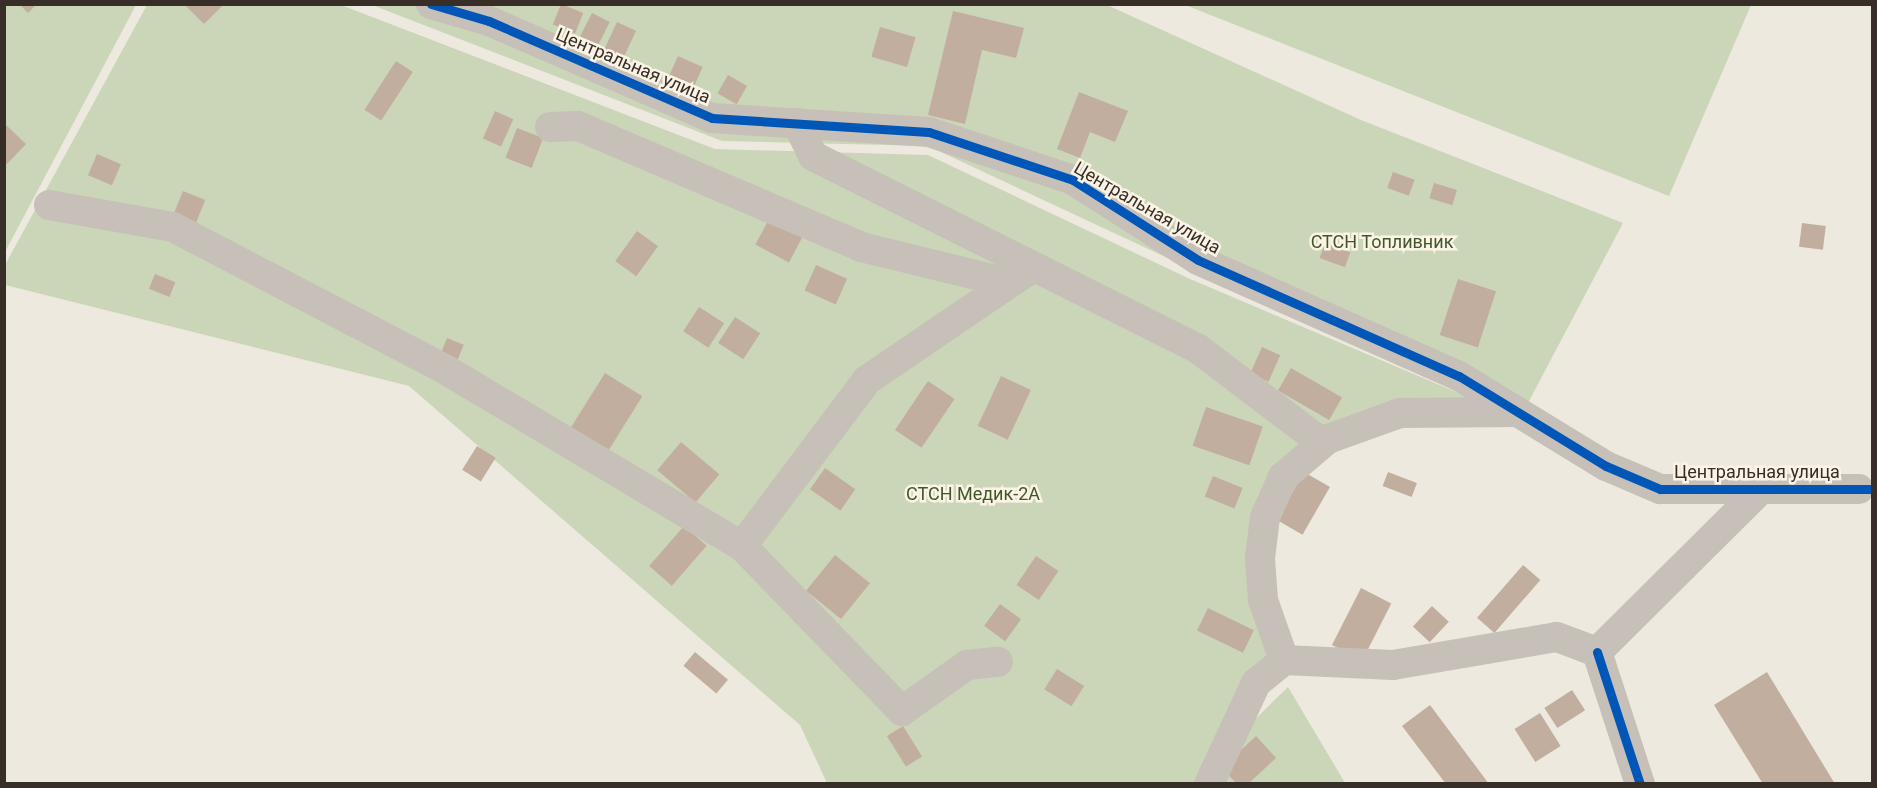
<!DOCTYPE html>
<html>
<head>
<meta charset="utf-8">
<style>
	body { margin:0 }
	#map { position:relative; width:1877px; height:788px; overflow:hidden; background:#ede9df; font-family:Roboto,sans-serif }
	div>[style] { position:absolute }
	.green>* { inset:0; background:#cbd5b8 }
	.building>* { inset:0; background:#c2ae9f; transform-origin:0 0 }
	.minor>* { height:30px; margin:-15px; padding:0 15px; transform-origin:15px; border-radius:15px; background:#c6c0b8 }
	.cycleway>* { height:9px; margin:-4.5px; padding:0 4.5px; transform-origin:4.5px; border-radius:4.5px; background:#0057b8 }
	span { translate:-50% -50%; white-space:nowrap; text-align:center; line-height:1.15; -webkit-text-stroke:5px #fbf4e6; paint-order:stroke }
	.street-label { font-size:18px; color:#372e27 }
	.park-label { font-size:18px; color:#405828 }
	.frame { position:absolute; inset:0; border:6px solid #372e27; pointer-events:none }
</style>
</head>
<body>
<div id="map">
	<div class="green">
		<i style="clip-path:polygon(5px 5px,136px 5px,5px 252px)"></i>
		<i style="clip-path:polygon(147px 5px,341px 5px,715px 149px,928px 155px,1190px 279px,1475px 400px,1399px 426px,1272px 477px,1274px 657px,1211px 783px,827px 783px,800px 725px,409px 386px,5px 285px,5px 265px)"></i>
		<i style="clip-path:polygon(372px 5px,1107px 5px,1361px 120px,1623px 223px,1528px 403px,1343px 340px,928px 146px,722px 141px)"></i>
		<i style="clip-path:polygon(1185px 5px,1751px 4px,1751px 5px,1669px 196px)"></i>
		<i style="clip-path:polygon(1288px 687px,1345px 783px,1216px 784px,1241px 733px)"></i>
	</div>
	<div class="building">
		<i style="clip-path:polygon(19px 4px,37px 4px,28px 13px)"></i>
		<i style="clip-path:polygon(184px 4px,224px 4px,204px 24px)"></i>
		<i style="left:561px;top:4px;width:24px;height:22px;rotate:22deg"></i>
		<i style="clip-path:polygon(953px 11px,1024px 28px,1016px 58px,982px 50px,965px 124px,928px 115px)"></i>
		<i style="left:592px;top:13px;width:20px;height:27px;rotate:27deg"></i>
		<i style="left:617px;top:22px;width:21px;height:36px;rotate:25deg"></i>
		<i style="left:880px;top:27px;width:37px;height:31px;rotate:16deg"></i>
		<i style="left:678px;top:56px;width:27px;height:24px;rotate:24deg"></i>
		<i style="left:396px;top:61px;width:20px;height:58px;rotate:33deg"></i>
		<i style="left:728px;top:75px;width:22px;height:21px;rotate:30deg"></i>
		<i style="clip-path:polygon(1079px 92px,1128px 111px,1115px 142px,1090px 132px,1080px 158px,1057px 149px)"></i>
		<i style="left:495px;top:111px;width:20px;height:30px;rotate:24deg"></i>
		<i style="clip-path:polygon(4px 123px,26px 144px,7px 164px,4px 162px)"></i>
		<i style="left:517px;top:128px;width:28px;height:32px;rotate:21deg"></i>
		<i style="left:97px;top:154px;width:26px;height:23px;rotate:23deg"></i>
		<i style="left:1393px;top:172px;width:23px;height:17px;rotate:20deg"></i>
		<i style="left:1434px;top:183px;width:24px;height:16px;rotate:17deg"></i>
		<i style="left:183px;top:191px;width:24px;height:27px;rotate:22deg"></i>
		<i style="left:769px;top:219px;width:38px;height:29px;rotate:28deg"></i>
		<i style="left:1802px;top:223px;width:24px;height:24px;rotate:7deg"></i>
		<i style="left:637px;top:231px;width:26px;height:37px;rotate:36deg"></i>
		<i style="left:1325px;top:243px;width:27px;height:16px;rotate:20deg"></i>
		<i style="left:816px;top:265px;width:34px;height:28px;rotate:24deg"></i>
		<i style="left:155px;top:274px;width:22px;height:16px;rotate:22deg"></i>
		<i style="left:1458px;top:279px;width:40px;height:59px;rotate:18deg"></i>
		<i style="left:699px;top:307px;width:30px;height:29px;rotate:33deg"></i>
		<i style="left:735px;top:317px;width:30px;height:31px;rotate:33deg"></i>
		<i style="left:447px;top:338px;width:18px;height:20px;rotate:22deg"></i>
		<i style="left:1262px;top:347px;width:20px;height:29px;rotate:24deg"></i>
		<i style="left:1291px;top:368px;width:59px;height:26px;rotate:30deg"></i>
		<i style="left:605px;top:373px;width:44px;height:65px;rotate:32deg"></i>
		<i style="left:1001px;top:376px;width:33px;height:55px;rotate:25deg"></i>
		<i style="left:928px;top:381px;width:32px;height:59px;rotate:34deg"></i>
		<i style="left:1206px;top:407px;width:60px;height:41px;rotate:19deg"></i>
		<i style="left:681px;top:442px;width:50px;height:37px;rotate:40deg"></i>
		<i style="left:477px;top:446px;width:22px;height:28px;rotate:32deg"></i>
		<i style="left:825px;top:468px;width:37px;height:26px;rotate:35deg"></i>
		<i style="left:1304px;top:472px;width:30px;height:55px;rotate:30deg"></i>
		<i style="left:1388px;top:472px;width:31px;height:15px;rotate:21deg"></i>
		<i style="left:1213px;top:476px;width:32px;height:22px;rotate:22deg"></i>
		<i style="left:684px;top:526px;width:30px;height:53px;rotate:41deg"></i>
		<i style="left:835px;top:555px;width:45px;height:46px;rotate:39deg"></i>
		<i style="left:1036px;top:556px;width:27px;height:35px;rotate:34deg"></i>
		<i style="left:1523px;top:565px;width:23px;height:70px;rotate:41deg"></i>
		<i style="left:1361px;top:588px;width:34px;height:64px;rotate:27deg"></i>
		<i style="left:1000px;top:604px;width:26px;height:27px;rotate:36deg"></i>
		<i style="left:1432px;top:606px;width:23px;height:28px;rotate:43deg"></i>
		<i style="left:1208px;top:608px;width:51px;height:25px;rotate:26deg"></i>
		<i style="left:695px;top:652px;width:43px;height:18px;rotate:40deg"></i>
		<i style="left:1057px;top:669px;width:32px;height:24px;rotate:32deg"></i>
		<i style="clip-path:polygon(1767px 672px,1835px 784px,1763px 784px,1714px 705px)"></i>
		<i style="left:1572px;top:690px;width:24px;height:33px;rotate:57deg"></i>
		<i style="clip-path:polygon(1430px 705px,1489px 784px,1446px 784px,1402px 726px)"></i>
		<i style="left:1540px;top:713px;width:39px;height:30px;rotate:58deg"></i>
		<i style="left:903px;top:726px;width:36px;height:19px;rotate:58deg"></i>
		<i style="clip-path:polygon(1256px 736px,1276px 758px,1248px 784px,1237px 784px,1222px 768px)"></i>
	</div>
	<div class="minor">
		<i style="left:431px;top:4px;width:60px;rotate:16.3deg"></i>
		<i style="left:489px;top:21px;width:243px;rotate:23.5deg"></i>
		<i style="left:712px;top:118px;width:217px;rotate:3.7deg"></i>
		<i style="left:929px;top:132px;width:152px;rotate:18.4deg"></i>
		<i style="left:1073px;top:180px;width:148px;rotate:32.6deg"></i>
		<i style="left:1198px;top:260px;width:286px;rotate:24deg"></i>
		<i style="left:1459px;top:376px;width:172px;rotate:31.5deg"></i>
		<i style="left:1606px;top:466px;width:59px;rotate:23.1deg"></i>
		<i style="left:1660px;top:489px;width:199px"></i>
		<i style="left:797px;top:123px;width:37px;rotate:64deg"></i>
		<i style="left:813px;top:156px;width:429px;rotate:26.6deg"></i>
		<i style="left:1197px;top:348px;width:157px;rotate:37.2deg"></i>
		<i style="left:550px;top:127px;width:28px;rotate:-2deg"></i>
		<i style="left:578px;top:126px;width:308px;rotate:23.1deg"></i>
		<i style="left:861px;top:247px;width:152px;rotate:13.7deg"></i>
		<i style="left:49px;top:205px;width:126px;rotate:10.1deg"></i>
		<i style="left:173px;top:227px;width:310px;rotate:27.6deg"></i>
		<i style="left:448px;top:371px;width:342px;rotate:30.8deg"></i>
		<i style="left:742px;top:546px;width:208px;rotate:-53deg"></i>
		<i style="left:867px;top:380px;width:201px;rotate:-34.2deg"></i>
		<i style="left:742px;top:546px;width:230px;rotate:45.9deg"></i>
		<i style="left:902px;top:711px;width:80px;rotate:-35.3deg"></i>
		<i style="left:967px;top:665px;width:31px;rotate:-6deg"></i>
		<i style="left:1597px;top:652px;width:139px;rotate:72deg"></i>
		<i style="left:1284px;top:660px;width:64px;rotate:-109.3deg"></i>
		<i style="left:1263px;top:600px;width:42px;rotate:-94.1deg"></i>
		<i style="left:1260px;top:558px;width:41px;rotate:-83deg"></i>
		<i style="left:1265px;top:517px;width:44px;rotate:-65.8deg"></i>
		<i style="left:1283px;top:477px;width:59px;rotate:-40.2deg"></i>
		<i style="left:1328px;top:439px;width:77px;rotate:-19.9deg"></i>
		<i style="left:1400px;top:413px;width:118px;rotate:-0.5deg"></i>
		<i style="left:1209px;top:784px;width:111px;rotate:-65deg"></i>
		<i style="left:1256px;top:683px;width:36px;rotate:-39deg"></i>
		<i style="left:1284px;top:660px;width:109px;rotate:2.6deg"></i>
		<i style="left:1393px;top:665px;width:166px;rotate:-9.7deg"></i>
		<i style="left:1557px;top:637px;width:43px;rotate:20.6deg"></i>
		<i style="left:1597px;top:652px;width:228px;rotate:-44.8deg"></i>
	</div>
	<div class="cycleway">
		<i style="left:431px;top:4px;width:60px;rotate:16.3deg"></i>
		<i style="left:489px;top:21px;width:243px;rotate:23.5deg"></i>
		<i style="left:712px;top:118px;width:217px;rotate:3.7deg"></i>
		<i style="left:929px;top:132px;width:152px;rotate:18.4deg"></i>
		<i style="left:1073px;top:180px;width:148px;rotate:32.6deg"></i>
		<i style="left:1198px;top:260px;width:286px;rotate:24deg"></i>
		<i style="left:1459px;top:376px;width:172px;rotate:31.5deg"></i>
		<i style="left:1606px;top:466px;width:59px;rotate:23.1deg"></i>
		<i style="left:1660px;top:489px;width:212px"></i>
		<i style="left:1597px;top:652px;width:139px;rotate:72deg"></i>
	</div>
	<div class="street-label">
		<span style="left:633px;top:66px;rotate:23deg">Центральная улица</span>
		<span style="left:1147px;top:208px;rotate:30deg">Центральная улица</span>
		<span style="left:1757px;top:472px">Центральная улица</span>
	</div>
	<div class="park-label">
		<span style="left:1382px;top:242px">СТСН Топливник</span>
		<span style="left:973px;top:494px">СТСН Медик-2А</span>
	</div>
	<div class="frame"></div>
</div>
</body>
</html>
